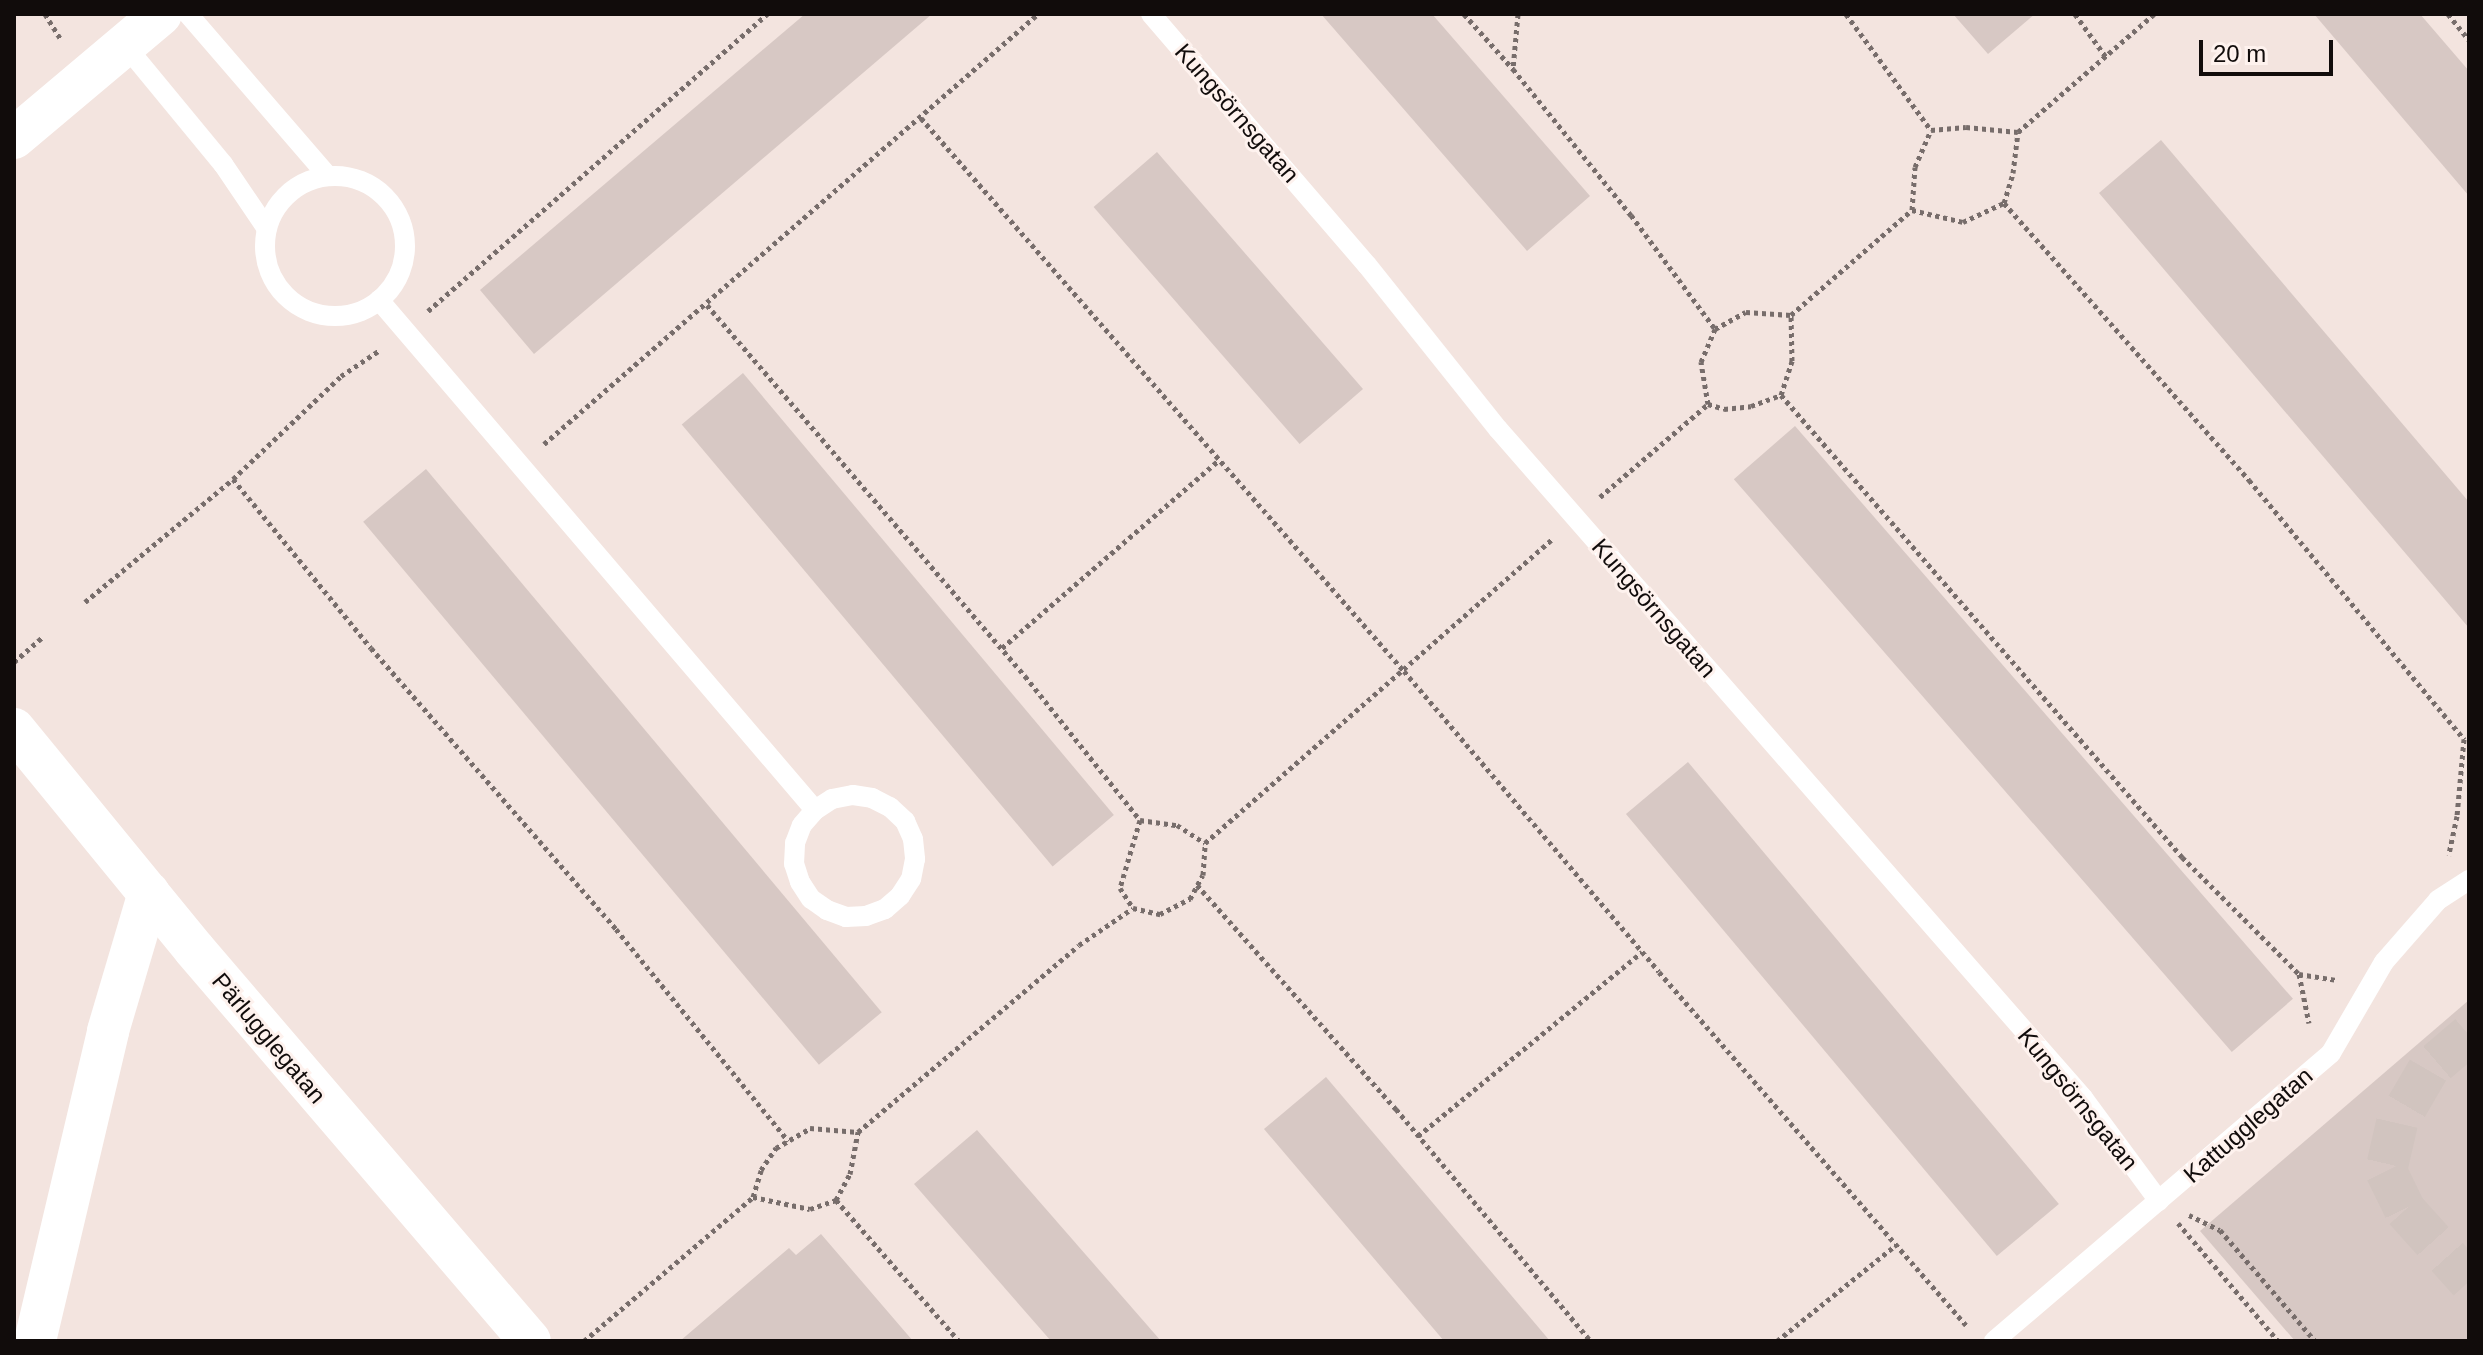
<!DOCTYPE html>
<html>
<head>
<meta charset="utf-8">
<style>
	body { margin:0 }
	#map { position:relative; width:2483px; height:1355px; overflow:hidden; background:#f3e4df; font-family:Helvetica,sans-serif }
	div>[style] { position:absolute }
	.building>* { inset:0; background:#d7c8c4; transform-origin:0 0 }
	.minor-tunnel>* { height:42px; margin-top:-21px; transform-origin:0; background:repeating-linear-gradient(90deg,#d1c4bf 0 42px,transparent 0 63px) }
	.path>* { height:5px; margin-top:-2.5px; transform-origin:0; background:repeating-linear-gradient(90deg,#776d6b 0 4px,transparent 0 8px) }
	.service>* { height:20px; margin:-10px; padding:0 10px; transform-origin:10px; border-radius:10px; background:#fff }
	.service>.ring { margin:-10px; padding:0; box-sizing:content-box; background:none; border:20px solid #fff; border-radius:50% }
	.minor>* { height:42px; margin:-21px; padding:0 21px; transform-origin:21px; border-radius:21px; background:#fff }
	span { translate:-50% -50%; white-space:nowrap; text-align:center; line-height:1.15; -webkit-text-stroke:6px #fef2ee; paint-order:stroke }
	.street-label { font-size:24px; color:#110c0b }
	.frame { position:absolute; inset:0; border:16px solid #110c0b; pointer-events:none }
	.scale { position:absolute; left:2199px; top:40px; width:134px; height:36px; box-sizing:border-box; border:4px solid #110c0b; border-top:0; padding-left:10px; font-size:24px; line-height:28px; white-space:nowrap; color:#110c0b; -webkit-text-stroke:6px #fef2ee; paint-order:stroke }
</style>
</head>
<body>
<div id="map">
	<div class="building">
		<i style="clip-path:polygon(805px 14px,932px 14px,534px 354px,480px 290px)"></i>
		<i style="clip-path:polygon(1321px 14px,1432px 14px,1590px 196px,1527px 251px)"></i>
		<i style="clip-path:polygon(1953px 14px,2035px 14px,1988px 54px)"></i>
		<i style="clip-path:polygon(2314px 14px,2420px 14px,2469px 71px,2469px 196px)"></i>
		<i style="clip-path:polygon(2161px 140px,2469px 502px,2469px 628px,2099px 193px)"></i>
		<i style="left:1157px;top:152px;width:314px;height:84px;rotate:49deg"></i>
		<i style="left:743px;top:373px;width:577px;height:80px;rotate:50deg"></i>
		<i style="left:1795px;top:426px;width:759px;height:81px;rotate:49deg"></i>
		<i style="left:426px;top:469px;width:709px;height:82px;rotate:50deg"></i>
		<i style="left:1688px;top:762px;width:577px;height:81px;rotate:50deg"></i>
		<i style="clip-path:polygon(2469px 1000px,2469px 1341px,2295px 1341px,2200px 1231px)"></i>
		<i style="clip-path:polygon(1326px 1077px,1550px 1341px,1444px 1341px,1264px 1129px)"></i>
		<i style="clip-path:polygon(977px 1130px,1161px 1341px,1051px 1341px,914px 1184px)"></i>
		<i style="clip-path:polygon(821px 1234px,913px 1341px,680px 1341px,789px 1248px,796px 1255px)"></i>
	</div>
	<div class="minor-tunnel">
		<i style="left:2469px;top:1035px;width:54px;rotate:139.5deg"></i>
		<i style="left:2428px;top:1070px;width:61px;rotate:120.3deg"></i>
		<i style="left:2397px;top:1123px;width:49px;rotate:102.9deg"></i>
		<i style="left:2386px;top:1171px;width:43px;rotate:64deg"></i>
		<i style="left:2405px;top:1210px;width:96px;rotate:48deg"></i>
	</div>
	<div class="path">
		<i style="left:45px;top:14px;width:31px;rotate:58deg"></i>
		<i style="left:1464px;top:14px;width:74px;rotate:48.3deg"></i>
		<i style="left:1518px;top:14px;width:55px;rotate:95.2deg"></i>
		<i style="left:1513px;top:69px;width:188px;rotate:51.1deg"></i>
		<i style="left:1631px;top:215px;width:142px;rotate:53.6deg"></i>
		<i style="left:1846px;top:14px;width:144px;rotate:53.8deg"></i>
		<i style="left:2075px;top:14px;width:53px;rotate:54.2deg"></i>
		<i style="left:2448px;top:14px;width:33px;rotate:51deg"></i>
		<i style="left:921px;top:118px;width:734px;rotate:48.87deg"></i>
		<i style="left:1404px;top:671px;width:394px;rotate:49.7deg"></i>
		<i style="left:1659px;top:972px;width:468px;rotate:49deg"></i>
		<i style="left:2004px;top:203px;width:370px;rotate:48.5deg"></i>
		<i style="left:2249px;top:480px;width:337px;rotate:50.3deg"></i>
		<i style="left:2464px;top:739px;width:77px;rotate:95.2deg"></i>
		<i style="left:2457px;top:816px;width:40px;rotate:102deg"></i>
		<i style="left:1912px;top:210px;width:43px;rotate:-86deg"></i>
		<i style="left:1915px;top:167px;width:40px;rotate:-66.6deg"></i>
		<i style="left:1931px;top:130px;width:35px;rotate:-5deg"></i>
		<i style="left:1966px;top:127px;width:52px;rotate:5.5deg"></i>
		<i style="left:707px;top:305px;width:489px;rotate:49.4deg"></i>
		<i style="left:1025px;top:676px;width:184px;rotate:51.4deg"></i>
		<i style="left:1140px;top:820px;width:71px;rotate:106.4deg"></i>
		<i style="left:1120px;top:888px;width:24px;rotate:57deg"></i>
		<i style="left:428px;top:311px;width:451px;rotate:-41.2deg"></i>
		<i style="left:1781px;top:395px;width:612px;rotate:49.04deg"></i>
		<i style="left:2182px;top:857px;width:165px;rotate:45deg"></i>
		<i style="left:2299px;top:974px;width:50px;rotate:78.5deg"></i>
		<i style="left:1708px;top:404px;width:43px;rotate:-99.5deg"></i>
		<i style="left:1701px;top:362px;width:36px;rotate:-67deg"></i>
		<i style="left:1715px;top:329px;width:35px;rotate:-29deg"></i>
		<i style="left:1746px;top:312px;width:45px;rotate:3.8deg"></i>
		<i style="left:544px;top:444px;width:655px;rotate:-41.04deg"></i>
		<i style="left:233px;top:479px;width:218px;rotate:50.8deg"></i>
		<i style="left:371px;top:648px;width:373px;rotate:48.9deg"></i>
		<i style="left:616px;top:929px;width:273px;rotate:50.9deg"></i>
		<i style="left:1600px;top:497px;width:143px;rotate:-40.7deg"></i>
		<i style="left:1708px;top:404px;width:17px;rotate:17deg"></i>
		<i style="left:1724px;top:409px;width:27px;rotate:-6deg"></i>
		<i style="left:1751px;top:406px;width:32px;rotate:-20deg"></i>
		<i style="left:1781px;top:395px;width:36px;rotate:-72deg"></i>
		<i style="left:1792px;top:361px;width:46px;rotate:-91.2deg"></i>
		<i style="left:1791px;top:315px;width:160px;rotate:-41deg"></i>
		<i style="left:1912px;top:210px;width:52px;rotate:13.2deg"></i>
		<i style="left:1963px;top:222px;width:45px;rotate:-24.9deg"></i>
		<i style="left:2004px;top:203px;width:31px;rotate:-73deg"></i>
		<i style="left:2013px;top:173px;width:41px;rotate:-83deg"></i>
		<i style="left:2018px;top:132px;width:180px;rotate:-40.9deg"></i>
		<i style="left:85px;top:602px;width:192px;rotate:-39.7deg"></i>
		<i style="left:233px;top:479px;width:149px;rotate:-43.6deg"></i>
		<i style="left:341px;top:376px;width:47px;rotate:-33.7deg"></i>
		<i style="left:1002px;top:648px;width:286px;rotate:-40.9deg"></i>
		<i style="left:14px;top:662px;width:37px;rotate:-41deg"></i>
		<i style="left:1140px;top:820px;width:37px;rotate:8deg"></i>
		<i style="left:1177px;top:825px;width:33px;rotate:33deg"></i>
		<i style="left:1197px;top:885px;width:300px;rotate:48.4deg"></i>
		<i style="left:1396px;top:1109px;width:303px;rotate:50deg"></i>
		<i style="left:2299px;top:974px;width:39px;rotate:9deg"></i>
		<i style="left:1418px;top:1136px;width:290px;rotate:-39.4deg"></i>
		<i style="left:753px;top:1197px;width:28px;rotate:-73deg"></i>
		<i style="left:761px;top:1170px;width:27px;rotate:-56deg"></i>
		<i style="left:776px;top:1148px;width:39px;rotate:-30deg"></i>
		<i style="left:810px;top:1128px;width:48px;rotate:4.8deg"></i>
		<i style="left:836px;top:1200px;width:187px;rotate:48.9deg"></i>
		<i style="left:2189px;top:1215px;width:34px;rotate:26deg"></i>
		<i style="left:2220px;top:1230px;width:146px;rotate:49.4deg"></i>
		<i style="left:2178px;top:1223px;width:155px;rotate:49.7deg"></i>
		<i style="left:584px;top:1341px;width:222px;rotate:-40.4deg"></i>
		<i style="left:753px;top:1197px;width:58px;rotate:11.9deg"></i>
		<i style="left:810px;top:1209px;width:28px;rotate:-19deg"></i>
		<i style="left:836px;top:1200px;width:30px;rotate:-62deg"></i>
		<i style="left:850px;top:1174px;width:43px;rotate:-79.2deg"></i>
		<i style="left:858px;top:1132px;width:289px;rotate:-40.2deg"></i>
		<i style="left:1079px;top:945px;width:65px;rotate:-34.4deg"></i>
		<i style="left:1133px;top:908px;width:28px;rotate:13deg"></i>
		<i style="left:1160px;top:914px;width:34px;rotate:-27deg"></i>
		<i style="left:1190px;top:899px;width:27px;rotate:-62deg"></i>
		<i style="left:1203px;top:875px;width:32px;rotate:-86deg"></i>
		<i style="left:1205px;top:843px;width:463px;rotate:-41.2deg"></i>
		<i style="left:1777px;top:1341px;width:153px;rotate:-38.9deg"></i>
	</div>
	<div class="service">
		<i style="left:188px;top:14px;width:214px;rotate:49.2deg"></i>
		<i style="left:1151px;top:14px;width:331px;rotate:49.3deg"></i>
		<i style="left:1367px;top:265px;width:210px;rotate:51.4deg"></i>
		<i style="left:1498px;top:429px;width:889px;rotate:48.83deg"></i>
		<i style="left:2083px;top:1098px;width:128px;rotate:53.6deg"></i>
		<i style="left:124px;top:44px;width:156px;rotate:50.5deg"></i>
		<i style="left:223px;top:164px;width:78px;rotate:55.9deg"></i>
		<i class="ring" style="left:265px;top:176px;width:120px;height:120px"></i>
		<i style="left:379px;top:300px;width:671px;rotate:49.47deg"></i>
		<i style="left:815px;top:810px;width:20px;rotate:-33deg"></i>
		<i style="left:832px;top:799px;width:21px;rotate:-11deg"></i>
		<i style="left:853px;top:795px;width:19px;rotate:9deg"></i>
		<i style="left:872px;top:798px;width:20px;rotate:27deg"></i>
		<i style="left:890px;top:807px;width:21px;rotate:43deg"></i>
		<i style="left:905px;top:821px;width:20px;rotate:66deg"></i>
		<i style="left:913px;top:839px;width:20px;rotate:84deg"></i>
		<i style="left:915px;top:859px;width:20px;rotate:101deg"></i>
		<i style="left:911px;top:879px;width:20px;rotate:123deg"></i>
		<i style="left:900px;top:896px;width:20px;rotate:139deg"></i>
		<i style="left:885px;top:909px;width:20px;rotate:160deg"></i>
		<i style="left:866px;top:916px;width:20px;rotate:177deg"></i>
		<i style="left:846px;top:917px;width:20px;rotate:-160deg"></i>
		<i style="left:827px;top:910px;width:19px;rotate:-145deg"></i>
		<i style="left:811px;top:899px;width:20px;rotate:-123deg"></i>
		<i style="left:800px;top:882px;width:19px;rotate:-108deg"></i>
		<i style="left:794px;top:864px;width:21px;rotate:-87deg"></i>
		<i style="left:795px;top:843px;width:19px;rotate:-69deg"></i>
		<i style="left:802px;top:825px;width:20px;rotate:-49deg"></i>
		<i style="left:1994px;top:1341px;width:443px;rotate:-40.5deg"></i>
		<i style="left:2331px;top:1053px;width:105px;rotate:-59.8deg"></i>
		<i style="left:2384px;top:962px;width:82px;rotate:-48.9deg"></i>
		<i style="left:2438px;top:900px;width:37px;rotate:-33deg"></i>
	</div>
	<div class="minor">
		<i style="left:14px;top:138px;width:192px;rotate:-40.1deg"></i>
		<i style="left:14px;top:729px;width:284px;rotate:50.7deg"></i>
		<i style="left:194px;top:949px;width:516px;rotate:49.4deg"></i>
		<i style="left:35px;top:1341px;width:318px;rotate:-76.7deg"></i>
		<i style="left:108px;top:1031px;width:144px;rotate:-73.5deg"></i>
	</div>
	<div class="street-label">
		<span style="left:1237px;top:113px;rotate:49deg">Kungsörnsgatan</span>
		<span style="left:1654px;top:608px;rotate:49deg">Kungsörnsgatan</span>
		<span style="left:269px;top:1038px;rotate:50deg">Pärlugglegatan</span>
		<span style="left:2078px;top:1099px;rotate:51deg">Kungsörnsgatan</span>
		<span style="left:2248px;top:1125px;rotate:-41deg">Kattugglegatan</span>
	</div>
	<div class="frame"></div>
	<div class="scale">20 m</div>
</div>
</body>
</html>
